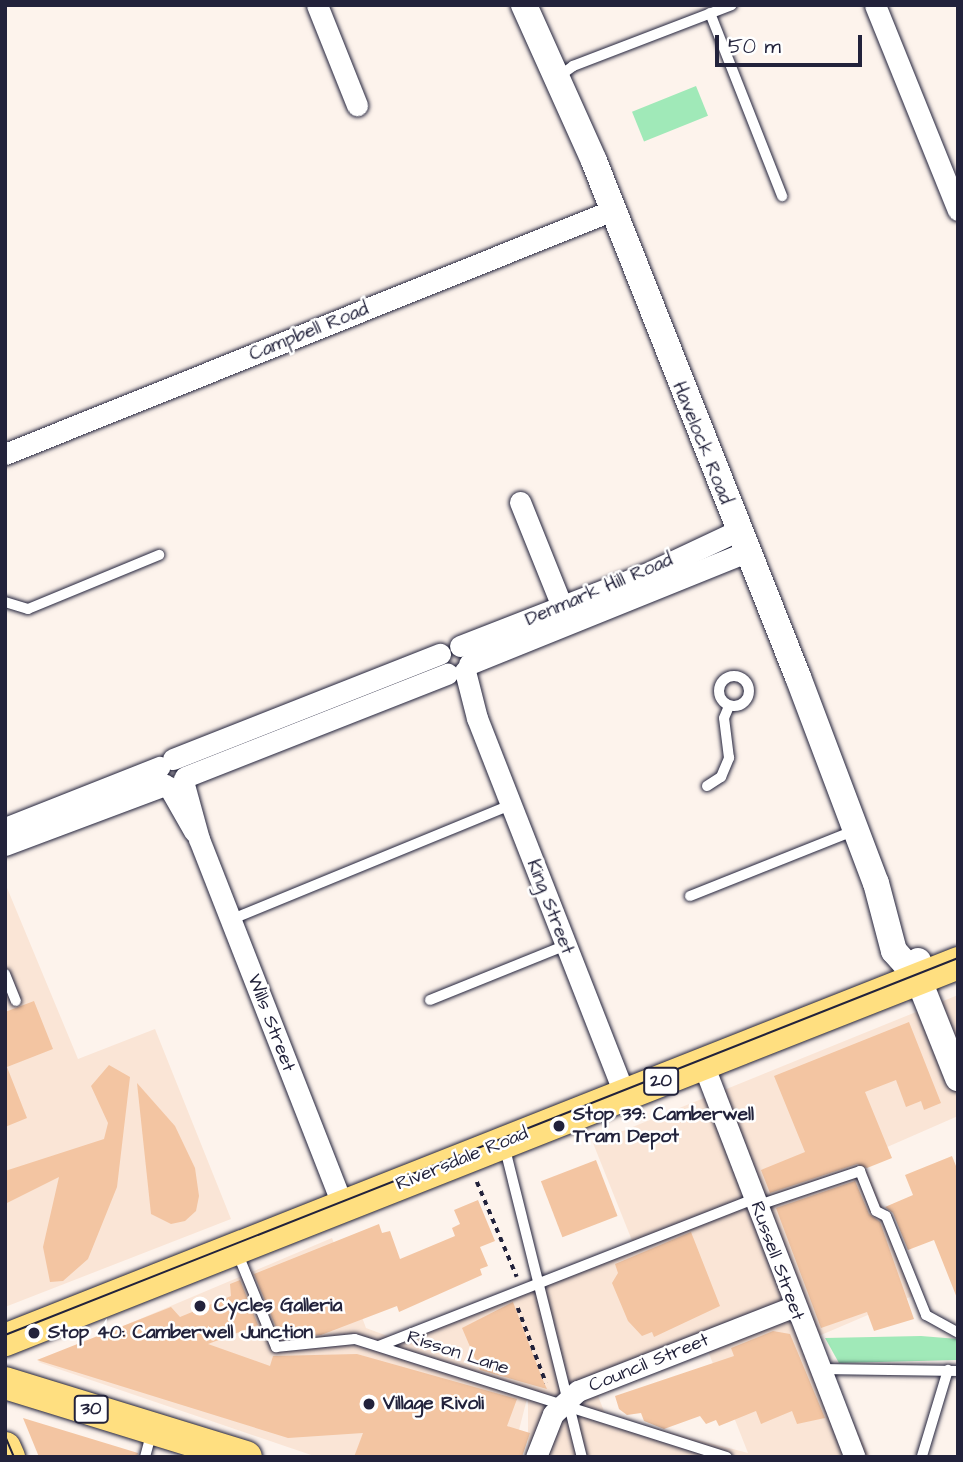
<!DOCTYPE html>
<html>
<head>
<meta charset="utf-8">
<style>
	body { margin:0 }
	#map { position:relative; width:963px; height:1462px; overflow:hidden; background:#fdf3ec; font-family:"Architects Daughter",sans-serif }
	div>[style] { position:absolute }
	.built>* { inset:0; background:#fae5d6 }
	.green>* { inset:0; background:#a0e9b8; transform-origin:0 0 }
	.building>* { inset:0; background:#f3c5a2; transform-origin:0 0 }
	.path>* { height:3.5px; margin-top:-1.75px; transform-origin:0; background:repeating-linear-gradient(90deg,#22223b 0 5px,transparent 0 10px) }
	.roads { filter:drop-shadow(0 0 2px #22223b) drop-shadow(0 0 2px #22223b) }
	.service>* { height:10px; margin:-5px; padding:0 5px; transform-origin:5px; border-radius:5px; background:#fff }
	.service>.ring { margin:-5px; padding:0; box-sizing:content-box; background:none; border:10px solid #fff; border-radius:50% }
	.minor>* { height:21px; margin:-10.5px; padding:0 10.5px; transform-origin:10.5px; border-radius:10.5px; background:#fff }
	.tertiary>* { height:26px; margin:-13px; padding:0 13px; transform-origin:13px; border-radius:13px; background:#fff }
	.primary>* { height:32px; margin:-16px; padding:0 16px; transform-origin:16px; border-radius:16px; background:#ffdf80 }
	.tram>* { height:2px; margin:-1px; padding:0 1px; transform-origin:1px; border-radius:1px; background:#22223b }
	.dots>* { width:19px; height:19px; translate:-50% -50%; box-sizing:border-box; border:4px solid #fff; border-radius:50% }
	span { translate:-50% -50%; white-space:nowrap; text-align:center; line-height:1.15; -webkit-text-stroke:5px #fff; paint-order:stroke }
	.shield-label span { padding:2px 5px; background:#fff; border:2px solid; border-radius:5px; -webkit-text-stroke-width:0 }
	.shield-label { font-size:18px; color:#22223b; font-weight:700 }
	.street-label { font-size:19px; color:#22223b }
	.poi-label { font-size:19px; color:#22223b; font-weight:700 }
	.left { translate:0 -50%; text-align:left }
	.frame { position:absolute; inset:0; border:7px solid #22223b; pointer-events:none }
	.scale { position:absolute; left:715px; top:35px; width:147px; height:32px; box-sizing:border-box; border:4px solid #22223b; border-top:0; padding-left:9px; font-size:21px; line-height:24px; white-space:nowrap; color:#22223b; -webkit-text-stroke:5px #fff; paint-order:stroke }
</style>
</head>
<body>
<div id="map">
	<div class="built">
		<i style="clip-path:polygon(5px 883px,78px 1059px,155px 1029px,231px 1219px,5px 1307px)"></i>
		<i style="clip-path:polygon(evenodd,958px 995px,958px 1116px,862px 1158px,917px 1294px,814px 1338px,870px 1457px,528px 1457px,528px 1395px,512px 1457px,317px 1457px,38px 1362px,332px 1238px,366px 1328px,401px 1341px,635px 1248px,593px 1143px,958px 995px,708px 1351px,748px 1453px,606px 1416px,598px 1396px,708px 1351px)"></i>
	</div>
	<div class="green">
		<i style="left:696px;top:86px;width:32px;height:69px;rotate:68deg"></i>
		<i style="clip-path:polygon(921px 1336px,958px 1339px,958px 1360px,839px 1363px,825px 1338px)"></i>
	</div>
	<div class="building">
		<i style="clip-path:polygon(34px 1001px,53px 1049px,7px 1067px,27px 1118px,5px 1127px,5px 1012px)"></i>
		<i style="clip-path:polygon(909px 1022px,941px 1103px,924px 1110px,921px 1101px,906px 1107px,896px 1080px,865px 1092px,892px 1158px,867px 1168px,857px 1164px,770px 1193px,761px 1170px,805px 1152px,774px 1076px)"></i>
		<i style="clip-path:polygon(109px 1065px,130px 1077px,117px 1187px,88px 1259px,63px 1281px,50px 1282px,43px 1247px,59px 1177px,5px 1204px,5px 1171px,104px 1139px,108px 1123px,91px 1086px)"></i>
		<i style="clip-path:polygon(137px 1083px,175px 1126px,195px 1168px,199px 1196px,196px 1211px,185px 1221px,171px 1224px,151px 1214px)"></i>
		<i style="clip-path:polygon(952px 1156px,958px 1171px,957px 1298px,934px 1240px,908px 1250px,893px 1213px,885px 1207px,913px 1195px,905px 1175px)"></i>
		<i style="left:596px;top:1160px;width:60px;height:59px;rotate:69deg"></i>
		<i style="clip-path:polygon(855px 1181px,869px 1214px,880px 1222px,914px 1319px,874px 1331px,867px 1312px,821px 1328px,776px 1208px)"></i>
		<i style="clip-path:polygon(478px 1200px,495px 1241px,480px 1247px,488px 1266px,480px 1269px,482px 1275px,399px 1312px,397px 1306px,321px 1335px,281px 1339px,254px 1274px,379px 1224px,382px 1233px,390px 1231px,400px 1259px,455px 1236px,452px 1228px,460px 1224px,454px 1210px)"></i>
		<i style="clip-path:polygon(691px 1232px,720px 1306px,654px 1337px,652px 1332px,642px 1336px,628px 1321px,612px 1283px,618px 1273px,615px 1264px)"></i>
		<i style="clip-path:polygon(240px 1280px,258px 1325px,208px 1344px,270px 1366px,273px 1356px,357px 1354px,517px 1399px,507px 1426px,530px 1433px,522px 1457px,354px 1457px,363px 1433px,288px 1438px,37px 1360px,171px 1307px,180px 1317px,231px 1296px,230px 1284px)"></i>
		<i style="clip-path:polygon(513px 1302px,542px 1378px,547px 1389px,480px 1370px,462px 1328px)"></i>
		<i style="clip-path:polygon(773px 1331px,790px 1334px,825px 1418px,797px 1424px,792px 1411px,761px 1424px,756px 1411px,719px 1426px,716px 1420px,706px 1424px,700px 1416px,664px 1429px,644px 1421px,641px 1413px,627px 1415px,619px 1409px,615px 1396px,734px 1356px,731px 1348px)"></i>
		<i style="clip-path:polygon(23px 1418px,138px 1453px,137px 1457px,39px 1457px)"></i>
	</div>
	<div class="path">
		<i style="left:477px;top:1182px;width:103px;rotate:67.2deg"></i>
		<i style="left:518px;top:1308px;width:80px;rotate:69.5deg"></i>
	</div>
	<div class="roads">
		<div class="service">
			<i style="left:710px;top:13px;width:197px;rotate:68.5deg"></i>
			<i style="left:558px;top:77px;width:19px;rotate:-36deg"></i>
			<i style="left:573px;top:66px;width:170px;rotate:-21deg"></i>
			<i style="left:5px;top:602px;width:24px;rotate:17deg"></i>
			<i style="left:28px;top:609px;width:142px;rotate:-22.4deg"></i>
			<i class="ring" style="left:719px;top:676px;width:20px;height:20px"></i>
			<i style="left:707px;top:786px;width:17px;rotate:-33deg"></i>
			<i style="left:721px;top:777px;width:21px;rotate:-67deg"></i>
			<i style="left:729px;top:758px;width:40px;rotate:-97.1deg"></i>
			<i style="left:724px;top:718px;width:13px;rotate:-67deg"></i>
			<i style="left:690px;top:896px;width:179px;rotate:-21.7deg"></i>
			<i style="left:230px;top:920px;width:303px;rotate:-22.3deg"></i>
			<i style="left:5px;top:974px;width:29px;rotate:68deg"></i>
			<i style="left:430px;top:1000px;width:147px;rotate:-22deg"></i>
			<i style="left:504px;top:1145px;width:322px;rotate:76deg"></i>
			<i style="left:756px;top:1206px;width:110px;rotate:-18.6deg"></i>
			<i style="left:860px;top:1171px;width:43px;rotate:68.2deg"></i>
			<i style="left:876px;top:1211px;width:11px;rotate:27deg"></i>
			<i style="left:886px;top:1216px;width:107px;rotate:68deg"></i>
			<i style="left:926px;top:1315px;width:37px;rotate:29deg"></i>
			<i style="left:237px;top:1252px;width:103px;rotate:67.7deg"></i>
			<i style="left:276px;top:1347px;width:79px;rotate:-5.8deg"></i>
			<i style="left:355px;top:1339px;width:390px;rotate:17.6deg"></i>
			<i style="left:379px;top:1346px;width:403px;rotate:-21.4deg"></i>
			<i style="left:821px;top:1369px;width:137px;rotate:0.8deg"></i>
			<i style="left:922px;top:1456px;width:90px;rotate:-73.2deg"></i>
			<i style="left:145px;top:1457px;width:27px;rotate:-75deg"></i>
		</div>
		<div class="minor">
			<i style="left:317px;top:5px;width:108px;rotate:68.2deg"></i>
			<i style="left:875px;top:5px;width:221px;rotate:68deg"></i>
			<i style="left:5px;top:454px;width:655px;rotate:-21.87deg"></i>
			<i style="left:520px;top:502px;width:126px;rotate:68.1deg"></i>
			<i style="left:460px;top:646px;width:206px;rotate:-21.3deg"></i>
			<i style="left:652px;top:571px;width:94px;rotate:-25.2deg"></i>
			<i style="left:469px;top:664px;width:299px;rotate:-22deg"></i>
			<i style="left:465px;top:671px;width:49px;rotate:75.7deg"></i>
			<i style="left:477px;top:718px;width:405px;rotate:68.6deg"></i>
			<i style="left:173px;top:759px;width:287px;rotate:-21.5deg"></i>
			<i style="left:185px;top:777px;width:282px;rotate:-21.5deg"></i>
			<i style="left:183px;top:781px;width:60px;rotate:74.6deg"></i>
			<i style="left:199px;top:839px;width:394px;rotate:68.6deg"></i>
			<i style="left:169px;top:787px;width:51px;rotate:60.4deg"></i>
			<i style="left:5px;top:828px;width:166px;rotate:-21.6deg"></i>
			<i style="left:5px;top:845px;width:171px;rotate:-20.6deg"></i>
			<i style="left:703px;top:1064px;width:421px;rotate:68.9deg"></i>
			<i style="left:536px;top:1457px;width:46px;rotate:-68.4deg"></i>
			<i style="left:553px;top:1414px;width:34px;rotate:-43deg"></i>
			<i style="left:578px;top:1391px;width:233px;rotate:-21.4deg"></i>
		</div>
		<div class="tertiary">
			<i style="left:524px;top:5px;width:171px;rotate:65.8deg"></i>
			<i style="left:594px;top:161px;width:555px;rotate:68.43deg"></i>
			<i style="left:798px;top:677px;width:220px;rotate:69.3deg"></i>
			<i style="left:876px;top:883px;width:70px;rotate:75.2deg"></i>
			<i style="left:894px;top:951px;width:36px;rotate:48deg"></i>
			<i style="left:918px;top:961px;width:17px;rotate:90deg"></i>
			<i style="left:918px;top:978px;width:108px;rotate:68.2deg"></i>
		</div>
		<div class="primary">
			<i style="left:5px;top:1340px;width:1025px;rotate:-21.58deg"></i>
			<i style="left:5px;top:1383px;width:252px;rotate:17.1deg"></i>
			<i style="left:5px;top:1448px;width:10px;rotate:66deg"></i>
		</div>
	</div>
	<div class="tram">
		<i style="left:5px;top:1335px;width:1025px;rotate:-21.58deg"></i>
		<i style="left:5px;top:1436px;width:23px;rotate:67deg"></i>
	</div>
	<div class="dots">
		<i style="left:559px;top:1126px;background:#22223b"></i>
		<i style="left:200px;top:1306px;background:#22223b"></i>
		<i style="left:34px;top:1333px;background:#22223b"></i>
		<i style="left:369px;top:1404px;background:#22223b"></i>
	</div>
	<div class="shield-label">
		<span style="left:661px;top:1081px">20</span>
		<span style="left:91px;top:1409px">30</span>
	</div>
	<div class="street-label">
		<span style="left:309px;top:332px;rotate:-22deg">Campbell Road</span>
		<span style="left:702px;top:443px;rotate:68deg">Havelock Road</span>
		<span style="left:599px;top:590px;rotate:-23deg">Denmark Hill Road</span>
		<span style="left:550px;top:907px;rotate:69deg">King Street</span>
		<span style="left:271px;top:1023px;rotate:69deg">Wills Street</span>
		<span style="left:462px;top:1159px;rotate:-22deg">Riversdale Road</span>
		<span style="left:777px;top:1261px;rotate:70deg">Russell Street</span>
		<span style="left:458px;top:1353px;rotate:18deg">Risson Lane</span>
		<span style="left:649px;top:1363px;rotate:-22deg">Council Street</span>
	</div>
	<div class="poi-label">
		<span class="left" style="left:573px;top:1126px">Stop 39: Camberwell<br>Tram Depot</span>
		<span class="left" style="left:214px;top:1306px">Cycles Galleria</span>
		<span class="left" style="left:48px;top:1333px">Stop 40: Camberwell Junction</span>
		<span class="left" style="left:383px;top:1404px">Village Rivoli</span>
	</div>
	<div class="frame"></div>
	<div class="scale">50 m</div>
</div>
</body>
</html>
